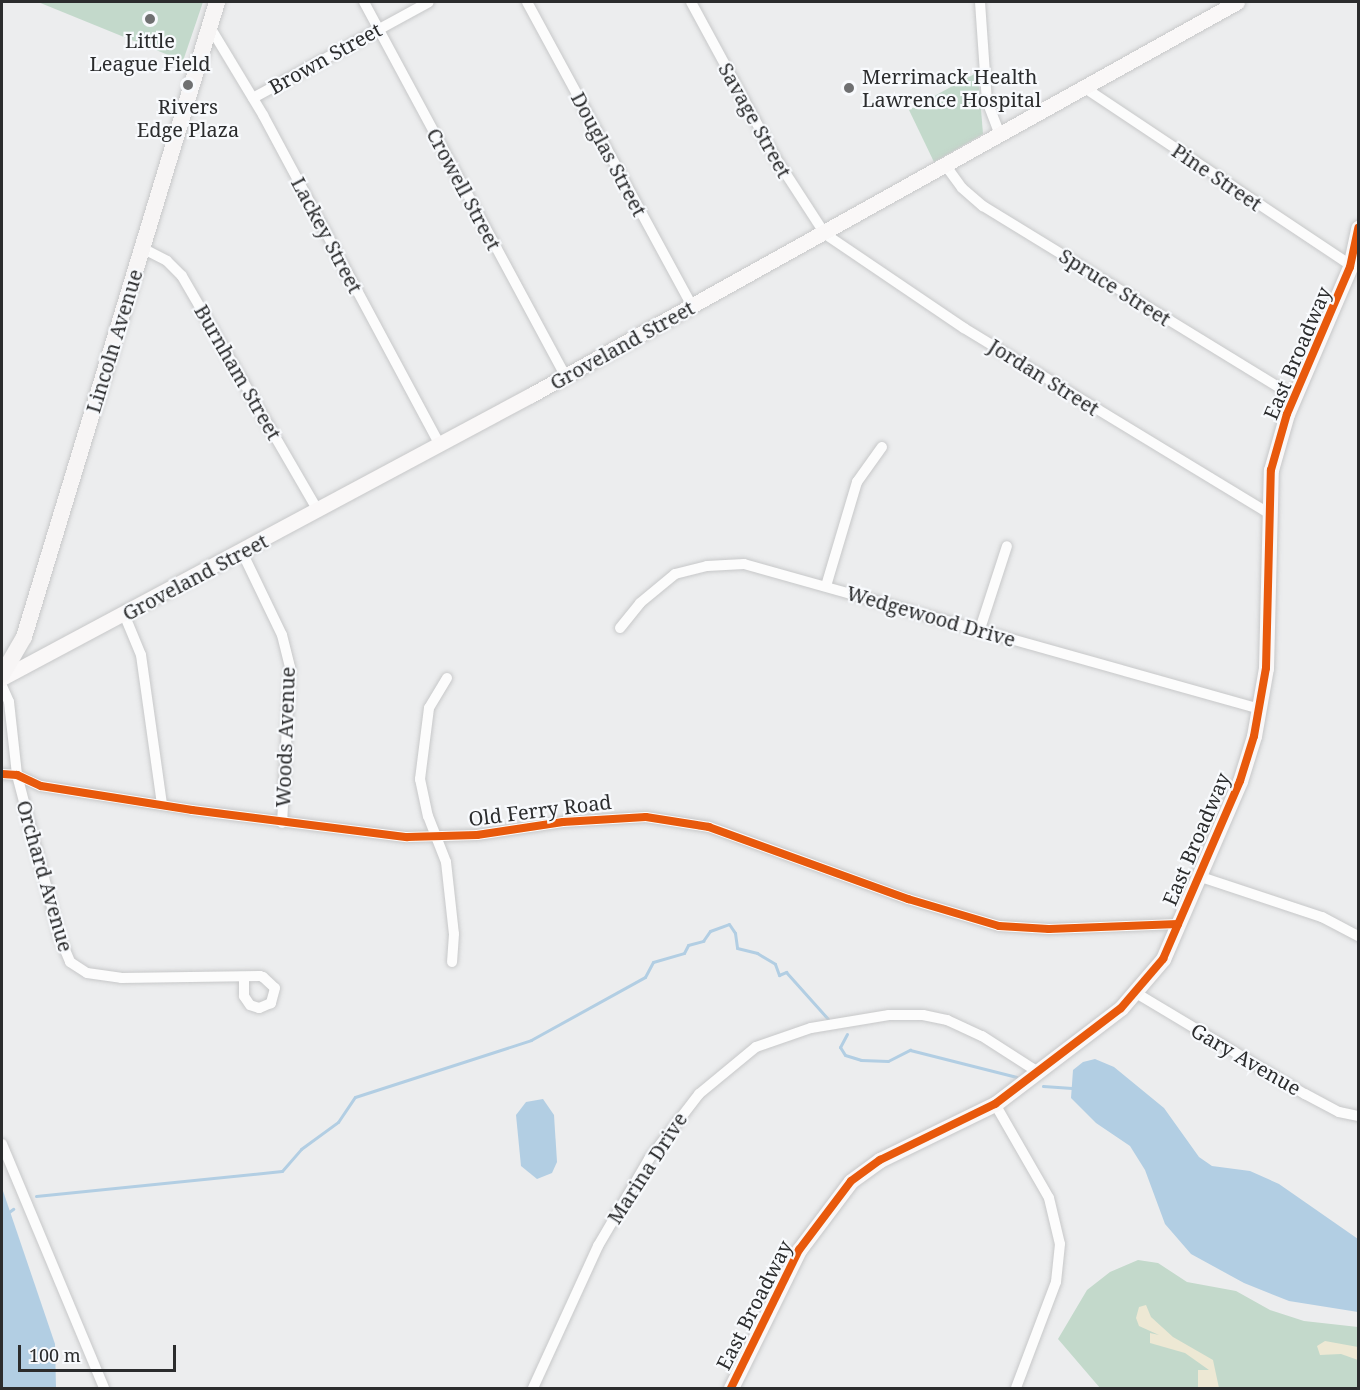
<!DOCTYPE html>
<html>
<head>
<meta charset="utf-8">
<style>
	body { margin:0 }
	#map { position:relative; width:1360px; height:1390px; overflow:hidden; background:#ecedee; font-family:"Noto Serif",serif }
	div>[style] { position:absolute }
	.green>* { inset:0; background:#c3d9cb }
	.sand>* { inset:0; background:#ede8d4 }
	.water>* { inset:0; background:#b2cee3 }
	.stream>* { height:3px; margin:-1.5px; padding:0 1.5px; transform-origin:1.5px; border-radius:1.5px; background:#b2cee3 }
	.roads { filter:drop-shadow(0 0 2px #c7c8c9) drop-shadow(0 0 2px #c7c8c9) }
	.street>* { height:10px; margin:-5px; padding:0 5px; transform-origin:5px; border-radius:5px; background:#fcfcfc }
	.secondary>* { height:15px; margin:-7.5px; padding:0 7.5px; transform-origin:7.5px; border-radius:7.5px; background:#faf8f8 }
	.primary>* { height:16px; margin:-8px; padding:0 8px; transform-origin:8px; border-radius:8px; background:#f7f5f5 }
	.cycleway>* { height:8px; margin:-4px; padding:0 4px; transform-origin:4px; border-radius:4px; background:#e8590c }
	.dots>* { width:16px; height:16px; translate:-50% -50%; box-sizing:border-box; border:3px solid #f8fafd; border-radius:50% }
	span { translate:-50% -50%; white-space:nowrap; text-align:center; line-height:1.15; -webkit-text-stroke:4.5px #f8fafd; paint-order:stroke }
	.poi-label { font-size:20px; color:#2b2c2d }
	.left { translate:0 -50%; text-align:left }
	.street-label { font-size:20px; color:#2b2c2d }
	.frame { position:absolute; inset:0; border:3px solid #2b2c2d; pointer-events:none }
	.scale { position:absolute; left:18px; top:1345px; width:158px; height:27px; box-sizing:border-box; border:3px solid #2b2c2d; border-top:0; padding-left:8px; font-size:18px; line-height:21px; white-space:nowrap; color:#2b2c2d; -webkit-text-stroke:4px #f8fafd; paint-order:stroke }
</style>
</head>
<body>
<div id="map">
	<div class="green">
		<i style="clip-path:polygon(38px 2px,203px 2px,183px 61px)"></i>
		<i style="clip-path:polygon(978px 72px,983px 134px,934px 162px,909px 110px)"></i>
		<i style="clip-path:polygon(1138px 1260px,1158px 1263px,1187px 1282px,1236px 1291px,1270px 1310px,1304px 1321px,1358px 1327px,1358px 1388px,1100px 1388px,1058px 1339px,1087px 1290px,1110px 1272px)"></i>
	</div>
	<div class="sand">
		<i style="clip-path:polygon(1146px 1305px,1151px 1317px,1173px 1337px,1213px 1360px,1219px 1388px,1198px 1388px,1198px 1370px,1209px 1370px,1185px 1353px,1150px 1343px,1150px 1333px,1159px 1335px,1139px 1326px,1136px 1318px,1139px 1307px)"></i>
		<i style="clip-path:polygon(1325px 1341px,1358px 1347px,1358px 1360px,1341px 1354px,1320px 1355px,1317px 1346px)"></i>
	</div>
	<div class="water">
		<i style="clip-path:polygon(1095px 1059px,1114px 1067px,1164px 1108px,1199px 1157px,1212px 1166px,1250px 1171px,1279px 1184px,1358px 1239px,1358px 1312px,1289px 1301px,1244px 1283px,1191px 1254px,1165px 1224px,1145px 1170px,1130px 1146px,1096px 1123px,1071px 1098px,1073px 1070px,1083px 1062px)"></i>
		<i style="clip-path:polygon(543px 1099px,554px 1115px,557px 1162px,552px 1173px,537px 1179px,521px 1166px,516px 1115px,526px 1102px)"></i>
		<i style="clip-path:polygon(2px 1188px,55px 1344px,56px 1388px,2px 1388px)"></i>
	</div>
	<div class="stream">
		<i style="left:847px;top:1034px;width:15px;rotate:118deg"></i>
		<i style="left:840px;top:1047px;width:9px;rotate:58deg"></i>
		<i style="left:845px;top:1055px;width:17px;rotate:17deg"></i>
		<i style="left:861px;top:1060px;width:27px;rotate:2deg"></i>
		<i style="left:888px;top:1061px;width:25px;rotate:-27deg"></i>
		<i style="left:910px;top:1050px;width:110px;rotate:14.2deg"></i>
		<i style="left:1043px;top:1086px;width:29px;rotate:4deg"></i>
		<i style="left:36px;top:1196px;width:247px;rotate:-5.8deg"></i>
		<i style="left:282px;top:1171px;width:29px;rotate:-49deg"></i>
		<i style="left:301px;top:1149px;width:46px;rotate:-36.1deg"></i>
		<i style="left:338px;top:1122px;width:30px;rotate:-56deg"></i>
		<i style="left:355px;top:1097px;width:185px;rotate:-17.9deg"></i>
		<i style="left:531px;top:1040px;width:130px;rotate:-28.9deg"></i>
		<i style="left:645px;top:977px;width:17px;rotate:-62deg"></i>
		<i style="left:653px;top:962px;width:32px;rotate:-16deg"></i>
		<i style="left:684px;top:953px;width:9px;rotate:-63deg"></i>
		<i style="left:688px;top:945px;width:16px;rotate:-15deg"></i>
		<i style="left:703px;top:941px;width:12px;rotate:-55deg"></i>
		<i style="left:710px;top:931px;width:20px;rotate:-20deg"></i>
		<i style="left:729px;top:924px;width:11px;rotate:56deg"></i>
		<i style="left:735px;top:933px;width:15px;rotate:82deg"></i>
		<i style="left:737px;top:948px;width:21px;rotate:14deg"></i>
		<i style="left:757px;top:953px;width:21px;rotate:31deg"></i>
		<i style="left:775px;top:964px;width:12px;rotate:70deg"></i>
		<i style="left:779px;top:975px;width:8px;rotate:-23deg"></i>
		<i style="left:786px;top:972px;width:63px;rotate:48.2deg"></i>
		<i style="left:2px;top:1217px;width:14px;rotate:-36deg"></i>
	</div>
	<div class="roads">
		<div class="street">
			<i style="left:364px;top:2px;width:425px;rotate:61.7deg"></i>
			<i style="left:527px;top:2px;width:346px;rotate:61.5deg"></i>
			<i style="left:691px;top:2px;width:176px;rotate:61.5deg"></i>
			<i style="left:775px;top:157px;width:92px;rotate:57deg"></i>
			<i style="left:825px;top:234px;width:168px;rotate:34.1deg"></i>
			<i style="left:964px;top:328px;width:354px;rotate:31.3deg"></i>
			<i style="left:980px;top:2px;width:99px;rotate:86deg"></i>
			<i style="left:987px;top:101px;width:36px;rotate:69deg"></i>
			<i style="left:210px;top:27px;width:103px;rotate:58.9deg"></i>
			<i style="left:263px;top:115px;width:374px;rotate:61.8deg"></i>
			<i style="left:1085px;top:88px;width:319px;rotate:33.7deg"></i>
			<i style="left:253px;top:98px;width:200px;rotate:-28.6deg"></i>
			<i style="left:946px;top:166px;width:27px;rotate:54deg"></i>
			<i style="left:962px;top:188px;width:28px;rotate:41deg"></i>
			<i style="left:983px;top:206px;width:366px;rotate:31.5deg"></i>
			<i style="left:142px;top:248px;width:28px;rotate:27deg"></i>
			<i style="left:167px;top:261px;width:21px;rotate:45deg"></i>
			<i style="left:182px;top:276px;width:272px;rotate:59.9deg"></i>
			<i style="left:242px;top:552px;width:92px;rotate:64.3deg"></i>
			<i style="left:282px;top:635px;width:33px;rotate:76deg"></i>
			<i style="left:290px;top:667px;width:156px;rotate:92.9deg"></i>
			<i style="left:826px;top:586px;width:109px;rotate:-73.4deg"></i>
			<i style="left:857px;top:482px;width:43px;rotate:-54.5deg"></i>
			<i style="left:124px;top:614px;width:44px;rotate:67.5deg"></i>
			<i style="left:141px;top:655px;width:151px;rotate:82deg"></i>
			<i style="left:620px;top:628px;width:32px;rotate:-51deg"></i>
			<i style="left:640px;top:603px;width:45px;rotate:-39.6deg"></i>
			<i style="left:675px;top:574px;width:33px;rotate:-14deg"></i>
			<i style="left:707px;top:566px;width:37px;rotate:-3deg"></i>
			<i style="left:744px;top:564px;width:536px;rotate:15.7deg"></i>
			<i style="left:980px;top:629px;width:87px;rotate:-72deg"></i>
			<i style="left:447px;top:678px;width:35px;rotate:121deg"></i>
			<i style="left:429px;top:708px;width:72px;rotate:97.2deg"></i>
			<i style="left:420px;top:779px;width:38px;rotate:78deg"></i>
			<i style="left:428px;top:816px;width:49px;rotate:68.6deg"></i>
			<i style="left:446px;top:862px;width:72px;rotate:83.7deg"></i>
			<i style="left:454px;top:934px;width:28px;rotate:94deg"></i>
			<i style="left:2px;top:686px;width:17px;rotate:66deg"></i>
			<i style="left:9px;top:702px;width:73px;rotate:83.7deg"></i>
			<i style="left:17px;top:775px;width:52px;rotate:75.4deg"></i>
			<i style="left:30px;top:825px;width:117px;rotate:75.1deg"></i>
			<i style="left:60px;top:938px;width:26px;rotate:67deg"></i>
			<i style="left:70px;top:962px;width:20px;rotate:33deg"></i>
			<i style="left:87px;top:973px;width:34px;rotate:8deg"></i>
			<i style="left:121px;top:978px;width:139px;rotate:-0.8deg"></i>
			<i style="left:260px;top:976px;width:3px;rotate:18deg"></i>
			<i style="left:263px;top:977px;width:16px;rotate:43deg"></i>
			<i style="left:275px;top:988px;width:16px;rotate:105deg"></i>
			<i style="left:271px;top:1003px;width:13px;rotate:157deg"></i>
			<i style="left:259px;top:1008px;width:9px;rotate:-162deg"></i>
			<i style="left:250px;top:1005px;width:11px;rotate:-124deg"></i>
			<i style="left:244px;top:996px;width:19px;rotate:-90deg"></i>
			<i style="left:2px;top:774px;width:15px;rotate:4deg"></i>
			<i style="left:17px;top:775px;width:26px;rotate:25deg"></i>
			<i style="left:41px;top:786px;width:153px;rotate:9deg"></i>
			<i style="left:192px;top:810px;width:217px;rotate:7.2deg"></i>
			<i style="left:407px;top:837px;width:70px;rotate:-1.6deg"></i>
			<i style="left:477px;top:835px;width:87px;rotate:-8.6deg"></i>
			<i style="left:563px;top:822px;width:83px;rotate:-3.4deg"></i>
			<i style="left:646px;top:817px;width:64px;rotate:9deg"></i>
			<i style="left:709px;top:827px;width:212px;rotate:19.9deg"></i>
			<i style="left:908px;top:899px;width:95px;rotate:16.5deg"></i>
			<i style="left:999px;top:926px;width:50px;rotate:3.4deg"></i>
			<i style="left:1049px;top:929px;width:129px;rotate:-2.2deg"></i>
			<i style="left:1198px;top:876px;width:131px;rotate:18.3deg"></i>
			<i style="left:1322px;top:917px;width:41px;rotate:27.8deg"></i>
			<i style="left:1136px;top:993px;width:197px;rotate:30.9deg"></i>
			<i style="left:1305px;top:1094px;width:38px;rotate:28deg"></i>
			<i style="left:1339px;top:1112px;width:19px;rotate:12deg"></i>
			<i style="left:995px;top:1104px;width:108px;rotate:60.1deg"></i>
			<i style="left:1049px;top:1198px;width:47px;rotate:76.6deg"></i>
			<i style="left:1060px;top:1244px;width:38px;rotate:96deg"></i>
			<i style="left:1056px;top:1282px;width:113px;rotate:110.7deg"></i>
			<i style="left:2px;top:1144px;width:264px;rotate:67.3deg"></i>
			<i style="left:533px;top:1388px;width:156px;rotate:-65.4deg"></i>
			<i style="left:598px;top:1246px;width:101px;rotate:-59.6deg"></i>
			<i style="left:649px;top:1159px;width:82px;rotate:-52.4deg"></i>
			<i style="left:699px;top:1094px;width:74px;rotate:-39.5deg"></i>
			<i style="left:756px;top:1047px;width:58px;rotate:-19.1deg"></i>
			<i style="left:811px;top:1028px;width:79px;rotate:-9.5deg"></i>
			<i style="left:889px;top:1015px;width:34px"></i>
			<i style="left:923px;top:1015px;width:25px;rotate:12deg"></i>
			<i style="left:947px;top:1020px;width:38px;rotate:25deg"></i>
			<i style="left:982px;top:1036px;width:67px;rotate:32.7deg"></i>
		</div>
		<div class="secondary">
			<i style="left:2px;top:678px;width:600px;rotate:-28.15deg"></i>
			<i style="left:531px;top:395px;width:808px;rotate:-29.1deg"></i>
			<i style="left:731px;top:1388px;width:154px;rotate:-63.8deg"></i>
			<i style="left:799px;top:1250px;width:86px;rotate:-53deg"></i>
			<i style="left:851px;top:1181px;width:36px;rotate:-36deg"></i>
			<i style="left:880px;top:1160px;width:128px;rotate:-26deg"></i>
			<i style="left:995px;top:1104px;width:158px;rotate:-37.3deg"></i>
			<i style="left:1121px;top:1008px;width:65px;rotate:-49.4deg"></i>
			<i style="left:1163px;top:959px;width:194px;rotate:-66.6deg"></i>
			<i style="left:1240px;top:781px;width:47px;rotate:-72.7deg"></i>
			<i style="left:1254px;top:736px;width:69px;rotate:-80deg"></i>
			<i style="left:1266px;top:668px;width:198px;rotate:-88.6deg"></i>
			<i style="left:1271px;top:470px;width:58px;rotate:-74.1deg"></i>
			<i style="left:1287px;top:414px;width:160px;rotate:-66.8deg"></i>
			<i style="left:1350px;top:267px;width:40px;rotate:-78deg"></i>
		</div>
		<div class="primary">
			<i style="left:2px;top:675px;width:44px;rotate:-59.9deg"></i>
			<i style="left:24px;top:637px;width:664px;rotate:-73.09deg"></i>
		</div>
	</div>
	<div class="cycleway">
		<i style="left:2px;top:774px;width:15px;rotate:4deg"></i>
		<i style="left:17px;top:775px;width:26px;rotate:25deg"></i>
		<i style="left:41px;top:786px;width:153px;rotate:9deg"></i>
		<i style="left:192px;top:810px;width:217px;rotate:7.2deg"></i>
		<i style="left:407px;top:837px;width:70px;rotate:-1.6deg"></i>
		<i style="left:477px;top:835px;width:87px;rotate:-8.6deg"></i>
		<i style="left:563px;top:822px;width:83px;rotate:-3.4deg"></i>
		<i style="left:646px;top:817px;width:64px;rotate:9deg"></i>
		<i style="left:709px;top:827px;width:212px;rotate:19.9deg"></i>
		<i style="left:908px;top:899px;width:95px;rotate:16.5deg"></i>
		<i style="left:999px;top:926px;width:50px;rotate:3.4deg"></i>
		<i style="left:1049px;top:929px;width:129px;rotate:-2.2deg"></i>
		<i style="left:731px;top:1388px;width:154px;rotate:-63.8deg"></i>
		<i style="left:799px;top:1250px;width:86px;rotate:-53deg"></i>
		<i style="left:851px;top:1181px;width:36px;rotate:-36deg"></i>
		<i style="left:880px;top:1160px;width:128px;rotate:-26deg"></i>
		<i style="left:995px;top:1104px;width:158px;rotate:-37.3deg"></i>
		<i style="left:1121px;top:1008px;width:65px;rotate:-49.4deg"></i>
		<i style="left:1163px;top:959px;width:194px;rotate:-66.6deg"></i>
		<i style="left:1240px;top:781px;width:47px;rotate:-72.7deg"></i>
		<i style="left:1254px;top:736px;width:69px;rotate:-80deg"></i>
		<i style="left:1266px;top:668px;width:198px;rotate:-88.6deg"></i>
		<i style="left:1271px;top:470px;width:58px;rotate:-74.1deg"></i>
		<i style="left:1287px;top:414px;width:160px;rotate:-66.8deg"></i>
		<i style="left:1350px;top:267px;width:40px;rotate:-78deg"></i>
	</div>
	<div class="dots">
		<i style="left:150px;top:19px;background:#6f7071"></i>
		<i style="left:188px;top:85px;background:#6f7071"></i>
		<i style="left:849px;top:88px;background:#6f7071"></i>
	</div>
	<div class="poi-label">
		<span style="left:150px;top:52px">Little<br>League Field</span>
		<span class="left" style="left:862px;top:88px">Merrimack Health<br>Lawrence Hospital</span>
		<span style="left:188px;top:118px">Rivers<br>Edge Plaza</span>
	</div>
	<div class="street-label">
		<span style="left:325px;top:58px;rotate:-29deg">Brown Street</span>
		<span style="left:755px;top:120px;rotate:61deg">Savage Street</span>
		<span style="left:609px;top:154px;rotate:62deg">Douglas Street</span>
		<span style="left:1217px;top:177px;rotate:34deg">Pine Street</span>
		<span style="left:464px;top:189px;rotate:62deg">Crowell Street</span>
		<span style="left:327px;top:235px;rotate:62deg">Lackey Street</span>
		<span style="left:1115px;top:287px;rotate:32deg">Spruce Street</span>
		<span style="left:114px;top:341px;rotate:-73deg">Lincoln Avenue</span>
		<span style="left:622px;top:345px;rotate:-29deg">Groveland Street</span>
		<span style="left:1297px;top:353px;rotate:-67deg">East Broadway</span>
		<span style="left:238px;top:372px;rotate:60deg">Burnham Street</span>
		<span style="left:1044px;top:377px;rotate:32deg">Jordan Street</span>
		<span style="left:195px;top:577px;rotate:-28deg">Groveland Street</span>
		<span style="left:931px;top:616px;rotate:16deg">Wedgewood Drive</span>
		<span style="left:285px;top:737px;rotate:-88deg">Woods Avenue</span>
		<span style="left:540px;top:810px;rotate:-7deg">Old Ferry Road</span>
		<span style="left:1196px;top:839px;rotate:-67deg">East Broadway</span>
		<span style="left:45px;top:876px;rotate:74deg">Orchard Avenue</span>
		<span style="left:1246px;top:1059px;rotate:30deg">Gary Avenue</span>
		<span style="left:647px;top:1168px;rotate:-57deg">Marina Drive</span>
		<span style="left:754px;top:1305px;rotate:-63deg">East Broadway</span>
	</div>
	<div class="frame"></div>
	<div class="scale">100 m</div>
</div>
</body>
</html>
